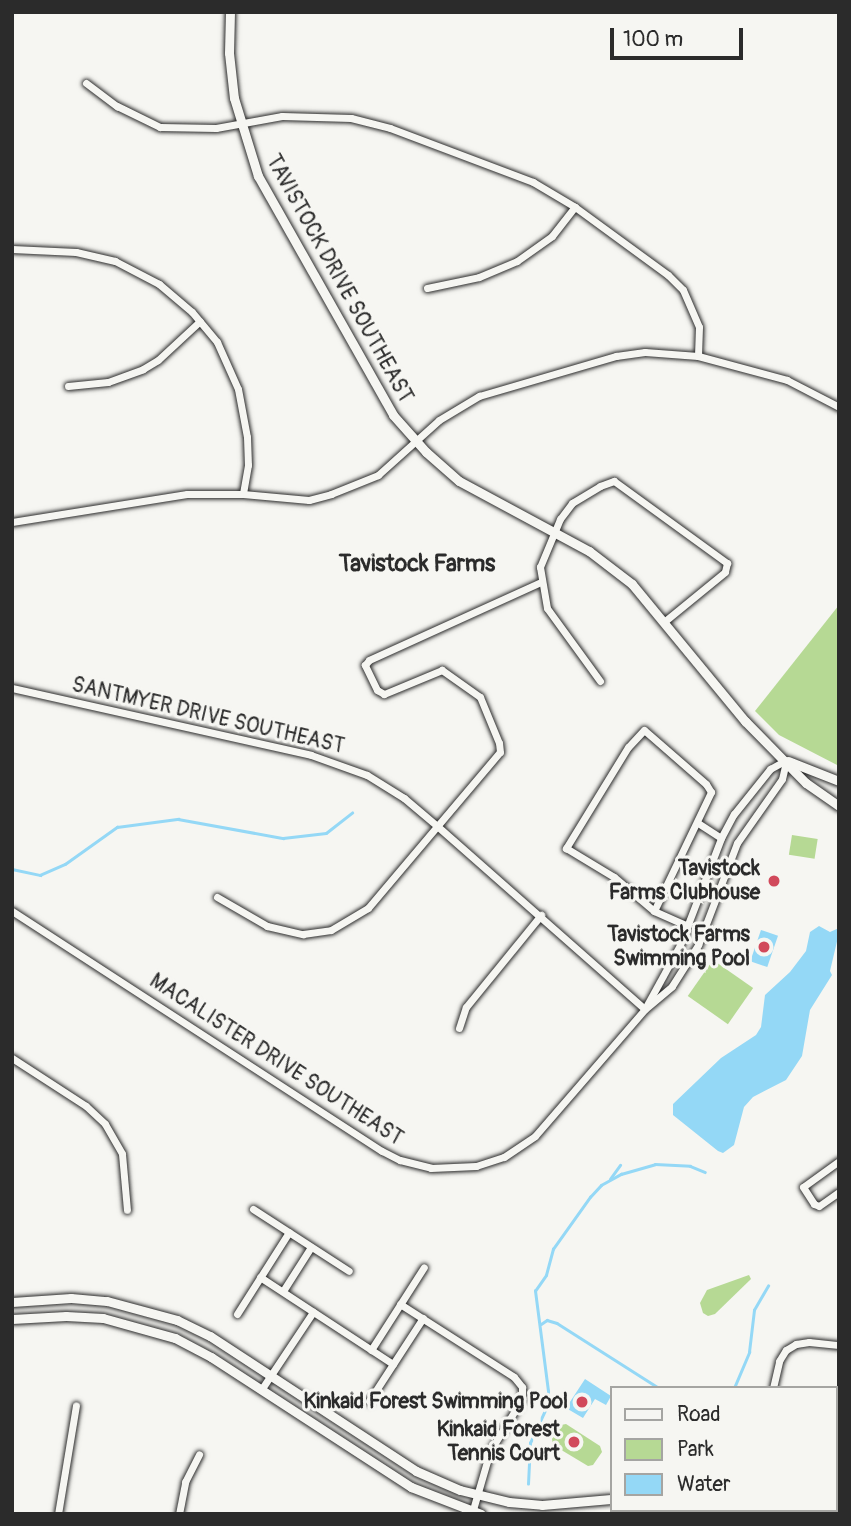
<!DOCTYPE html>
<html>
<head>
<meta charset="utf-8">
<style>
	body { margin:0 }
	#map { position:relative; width:851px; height:1526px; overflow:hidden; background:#f6f6f2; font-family:Pangolin,sans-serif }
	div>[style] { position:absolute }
	.green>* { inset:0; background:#b6d994; transform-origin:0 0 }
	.water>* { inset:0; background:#94d8f6; transform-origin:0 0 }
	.stream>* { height:2.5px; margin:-1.25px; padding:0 1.25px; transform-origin:1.25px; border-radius:1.25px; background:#94d8f6 }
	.roads { filter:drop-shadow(0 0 2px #2b2b2b) drop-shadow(0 0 2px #2b2b2b) }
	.minor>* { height:7px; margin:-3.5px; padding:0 3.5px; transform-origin:3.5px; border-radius:3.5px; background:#f6f6f2 }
	.tertiary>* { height:9px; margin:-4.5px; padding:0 4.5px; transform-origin:4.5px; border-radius:4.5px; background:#f6f6f2 }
	.dots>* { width:19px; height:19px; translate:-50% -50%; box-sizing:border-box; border:4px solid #f6f6f2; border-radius:50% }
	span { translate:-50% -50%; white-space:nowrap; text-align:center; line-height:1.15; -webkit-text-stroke:6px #f6f6f2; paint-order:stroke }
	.street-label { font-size:21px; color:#2b2b2b }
	.poi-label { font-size:21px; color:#2b2b2b; font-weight:700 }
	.right { translate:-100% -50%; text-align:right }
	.neighbourhood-label { font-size:23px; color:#2b2b2b; font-weight:700 }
	.frame { position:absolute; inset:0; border:14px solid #2b2b2b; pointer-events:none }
	.legend { position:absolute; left:610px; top:1386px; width:228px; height:126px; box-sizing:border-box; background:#f6f6f2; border:2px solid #a5a5a2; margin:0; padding:9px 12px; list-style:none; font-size:21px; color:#2b2b2b }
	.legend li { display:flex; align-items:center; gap:14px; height:35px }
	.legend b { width:35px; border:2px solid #a5a5a2 }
	.scale { position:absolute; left:610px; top:28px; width:133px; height:32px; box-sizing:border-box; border:4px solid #2b2b2b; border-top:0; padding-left:9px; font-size:21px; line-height:24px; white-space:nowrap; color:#2b2b2b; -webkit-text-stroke:5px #f6f6f2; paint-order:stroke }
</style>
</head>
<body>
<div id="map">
	<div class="green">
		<i style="clip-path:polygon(839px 605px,839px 766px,779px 735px,755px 711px)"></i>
		<i style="left:792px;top:835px;width:26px;height:20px;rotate:9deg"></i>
		<i style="left:713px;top:960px;width:49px;height:44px;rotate:35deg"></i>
		<i style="clip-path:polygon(749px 1275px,751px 1279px,715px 1314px,708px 1316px,703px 1313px,700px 1303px,707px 1290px)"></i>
		<i style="clip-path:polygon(566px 1424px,600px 1446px,602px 1452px,593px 1465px,588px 1466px,553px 1445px,552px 1439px,561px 1425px)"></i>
	</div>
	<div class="water">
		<i style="clip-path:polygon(819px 926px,830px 932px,839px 928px,839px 933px,830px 971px,832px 975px,810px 1010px,802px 1056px,786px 1080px,753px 1097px,744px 1107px,734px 1145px,723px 1153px,718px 1151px,673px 1115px,673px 1104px,721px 1058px,756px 1035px,761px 1027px,765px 995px,790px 972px,806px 951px,810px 932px)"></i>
		<i style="left:761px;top:930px;width:18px;height:33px;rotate:19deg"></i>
		<i style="clip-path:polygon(585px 1379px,611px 1396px,606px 1405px,595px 1399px,583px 1418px,566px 1408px)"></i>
	</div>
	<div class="stream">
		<i style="left:12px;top:869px;width:29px;rotate:12deg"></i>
		<i style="left:40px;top:875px;width:27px;rotate:-24deg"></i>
		<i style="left:65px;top:864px;width:64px;rotate:-35.4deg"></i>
		<i style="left:117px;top:827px;width:62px;rotate:-7.5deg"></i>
		<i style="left:178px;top:819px;width:107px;rotate:10.3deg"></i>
		<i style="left:283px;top:838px;width:43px;rotate:-6.6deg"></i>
		<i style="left:326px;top:833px;width:33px;rotate:-38deg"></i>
		<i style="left:610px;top:1179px;width:17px;rotate:-54deg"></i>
		<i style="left:541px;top:1324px;width:7px;rotate:-34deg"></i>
		<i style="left:547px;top:1320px;width:10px;rotate:17deg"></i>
		<i style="left:557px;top:1323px;width:121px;rotate:32.5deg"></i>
		<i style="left:734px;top:1388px;width:39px;rotate:-67deg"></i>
		<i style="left:749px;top:1352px;width:42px;rotate:-83.2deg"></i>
		<i style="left:754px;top:1310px;width:28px;rotate:-60deg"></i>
		<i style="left:528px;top:1484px;width:41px;rotate:-87.2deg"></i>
		<i style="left:530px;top:1443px;width:41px;rotate:-65.3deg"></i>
		<i style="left:547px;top:1406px;width:15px;rotate:-86deg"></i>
		<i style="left:548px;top:1391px;width:101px;rotate:-97.4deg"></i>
		<i style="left:535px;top:1291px;width:19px;rotate:-55deg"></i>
		<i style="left:546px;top:1275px;width:27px;rotate:-75deg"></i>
		<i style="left:553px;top:1249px;width:64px;rotate:-54.6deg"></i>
		<i style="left:590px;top:1197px;width:16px;rotate:-47deg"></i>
		<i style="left:601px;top:1185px;width:23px;rotate:-29deg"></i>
		<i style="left:621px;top:1174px;width:35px;rotate:-16deg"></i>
		<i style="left:655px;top:1164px;width:35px;rotate:3deg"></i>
		<i style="left:690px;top:1166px;width:16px;rotate:22deg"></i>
	</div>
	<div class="roads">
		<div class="minor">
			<i style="left:86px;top:83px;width:39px;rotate:37deg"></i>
			<i style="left:117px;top:106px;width:48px;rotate:26deg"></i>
			<i style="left:160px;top:127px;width:56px;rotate:1deg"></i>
			<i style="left:216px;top:128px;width:67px;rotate:-10.3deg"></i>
			<i style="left:282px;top:116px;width:69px;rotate:1.7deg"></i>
			<i style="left:351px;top:118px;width:40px;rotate:14.4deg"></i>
			<i style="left:390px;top:128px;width:153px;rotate:20.7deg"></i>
			<i style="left:533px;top:182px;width:49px;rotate:30.8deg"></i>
			<i style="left:575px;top:207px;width:115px;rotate:36.2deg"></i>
			<i style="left:668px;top:275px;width:21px;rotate:45deg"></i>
			<i style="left:683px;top:290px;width:40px;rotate:66.6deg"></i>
			<i style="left:699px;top:327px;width:29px;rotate:92deg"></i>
			<i style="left:12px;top:249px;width:64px;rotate:2.7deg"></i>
			<i style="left:76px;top:252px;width:40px;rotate:13deg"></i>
			<i style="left:115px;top:261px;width:50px;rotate:27.6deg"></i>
			<i style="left:159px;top:284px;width:43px;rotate:40.3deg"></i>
			<i style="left:192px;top:312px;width:39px;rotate:50deg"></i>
			<i style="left:217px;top:342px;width:51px;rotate:65.9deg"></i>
			<i style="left:238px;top:389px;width:49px;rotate:79.4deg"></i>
			<i style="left:247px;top:437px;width:28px;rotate:88deg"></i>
			<i style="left:248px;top:465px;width:29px;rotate:100deg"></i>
			<i style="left:427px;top:288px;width:53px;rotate:-11.9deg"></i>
			<i style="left:479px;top:277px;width:41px;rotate:-22.8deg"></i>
			<i style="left:517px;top:261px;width:43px;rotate:-35.5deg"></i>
			<i style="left:552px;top:236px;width:37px;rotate:-52deg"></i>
			<i style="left:68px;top:386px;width:40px;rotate:-5.7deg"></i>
			<i style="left:108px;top:382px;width:37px;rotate:-20deg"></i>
			<i style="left:143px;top:369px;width:17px;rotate:-31deg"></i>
			<i style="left:158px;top:360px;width:57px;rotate:-42.9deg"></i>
			<i style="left:12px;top:522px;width:177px;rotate:-9.1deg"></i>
			<i style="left:187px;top:494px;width:56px"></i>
			<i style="left:243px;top:494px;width:66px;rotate:5.2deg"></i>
			<i style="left:309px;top:500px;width:23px;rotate:-15deg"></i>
			<i style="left:331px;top:494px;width:51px;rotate:-22deg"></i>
			<i style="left:378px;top:475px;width:82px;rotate:-42deg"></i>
			<i style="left:439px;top:420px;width:47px;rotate:-31deg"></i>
			<i style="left:479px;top:396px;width:143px;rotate:-16.3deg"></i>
			<i style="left:616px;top:356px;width:29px;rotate:-8deg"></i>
			<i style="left:645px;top:352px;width:53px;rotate:4.3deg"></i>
			<i style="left:698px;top:356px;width:92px;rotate:15.1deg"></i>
			<i style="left:787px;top:380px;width:59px;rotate:27.4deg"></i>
			<i style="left:600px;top:681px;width:90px;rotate:-126deg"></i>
			<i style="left:547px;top:608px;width:42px;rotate:-99.7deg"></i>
			<i style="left:540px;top:567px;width:52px;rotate:-67.4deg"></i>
			<i style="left:560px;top:519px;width:20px;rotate:-53deg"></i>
			<i style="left:572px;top:503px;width:33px;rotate:-31deg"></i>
			<i style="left:600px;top:486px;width:15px;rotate:-20deg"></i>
			<i style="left:614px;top:481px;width:140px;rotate:36deg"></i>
			<i style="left:727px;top:563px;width:9px;rotate:103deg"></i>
			<i style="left:725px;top:572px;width:77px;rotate:140.8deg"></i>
			<i style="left:12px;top:688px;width:306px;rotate:12.6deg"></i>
			<i style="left:311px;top:755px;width:59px;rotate:19.7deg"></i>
			<i style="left:367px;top:775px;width:44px;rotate:31.9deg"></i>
			<i style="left:404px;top:798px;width:42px;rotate:40.2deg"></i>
			<i style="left:436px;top:825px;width:278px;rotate:41.4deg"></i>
			<i style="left:698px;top:823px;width:27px;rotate:33deg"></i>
			<i style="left:217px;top:897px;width:58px;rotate:30.1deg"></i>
			<i style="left:267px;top:926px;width:37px;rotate:13deg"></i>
			<i style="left:303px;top:934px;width:28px;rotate:-8deg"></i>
			<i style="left:331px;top:930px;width:43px;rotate:-30.7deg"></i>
			<i style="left:368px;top:908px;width:204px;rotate:-49.8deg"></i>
			<i style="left:500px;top:752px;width:9px;rotate:-96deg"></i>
			<i style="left:499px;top:743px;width:50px;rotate:-112.4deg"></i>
			<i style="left:480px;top:697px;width:47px;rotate:-144.6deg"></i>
			<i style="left:442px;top:670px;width:63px;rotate:157.5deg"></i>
			<i style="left:384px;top:694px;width:8px;rotate:-150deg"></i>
			<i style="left:377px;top:690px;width:28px;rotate:-116deg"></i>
			<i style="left:365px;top:665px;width:6px;rotate:-51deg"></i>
			<i style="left:369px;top:660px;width:189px;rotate:-24.4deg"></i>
			<i style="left:12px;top:911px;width:441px;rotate:33deg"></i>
			<i style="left:382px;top:1151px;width:20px;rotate:27deg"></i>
			<i style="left:400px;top:1160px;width:32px;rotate:14deg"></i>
			<i style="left:431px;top:1168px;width:45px;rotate:-2.5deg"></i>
			<i style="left:476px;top:1166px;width:29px;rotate:-18deg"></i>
			<i style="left:504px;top:1157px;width:37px;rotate:-34deg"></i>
			<i style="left:535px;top:1136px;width:168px;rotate:-49.1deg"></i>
			<i style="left:645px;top:1009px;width:35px;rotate:-40deg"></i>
			<i style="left:672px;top:986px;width:49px;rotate:-57.6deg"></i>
			<i style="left:698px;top:945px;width:109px;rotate:-69.1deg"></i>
			<i style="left:737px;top:843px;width:78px;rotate:-54.9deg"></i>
			<i style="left:782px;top:779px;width:18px;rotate:-77deg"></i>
			<i style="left:654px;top:911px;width:132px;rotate:-64.4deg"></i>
			<i style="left:711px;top:792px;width:9px;rotate:-122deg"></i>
			<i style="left:706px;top:784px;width:82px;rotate:-138.9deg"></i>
			<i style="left:644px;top:730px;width:23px;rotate:133deg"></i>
			<i style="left:628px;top:747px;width:119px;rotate:121.5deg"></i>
			<i style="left:566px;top:848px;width:56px;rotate:31.1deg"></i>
			<i style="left:614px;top:877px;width:52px;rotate:40.4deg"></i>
			<i style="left:654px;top:911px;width:37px;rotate:24deg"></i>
			<i style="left:647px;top:1005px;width:68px;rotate:-61.2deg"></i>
			<i style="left:680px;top:945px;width:115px;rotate:-69deg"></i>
			<i style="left:721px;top:838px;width:27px;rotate:-62deg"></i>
			<i style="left:734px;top:814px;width:58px;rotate:-51.3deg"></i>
			<i style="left:770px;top:769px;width:18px;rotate:-29deg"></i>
			<i style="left:459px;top:1028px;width:22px;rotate:-72deg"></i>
			<i style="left:466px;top:1007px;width:119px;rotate:-50.8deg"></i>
			<i style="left:12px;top:1058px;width:88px;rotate:33deg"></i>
			<i style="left:86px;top:1106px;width:26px;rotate:43deg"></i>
			<i style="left:105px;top:1124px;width:34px;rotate:60deg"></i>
			<i style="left:122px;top:1154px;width:56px;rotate:84.9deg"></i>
			<i style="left:839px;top:1161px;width:44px;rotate:144.2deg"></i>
			<i style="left:803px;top:1187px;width:20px;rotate:57deg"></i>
			<i style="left:814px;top:1204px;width:5px;rotate:22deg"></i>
			<i style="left:819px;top:1206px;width:24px;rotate:-35deg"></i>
			<i style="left:253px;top:1209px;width:114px;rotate:32.9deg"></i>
			<i style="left:260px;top:1277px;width:159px;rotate:33.2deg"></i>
			<i style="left:283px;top:1291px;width:52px;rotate:-57.5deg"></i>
			<i style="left:400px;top:1304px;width:135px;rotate:32.6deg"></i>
			<i style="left:514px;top:1377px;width:13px;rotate:51deg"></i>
			<i style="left:522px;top:1387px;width:12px;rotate:90deg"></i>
			<i style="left:522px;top:1399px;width:61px;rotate:121.6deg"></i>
			<i style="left:490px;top:1451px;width:65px;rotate:106.2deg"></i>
			<i style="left:237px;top:1314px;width:97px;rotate:-57.6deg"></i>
			<i style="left:371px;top:1350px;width:98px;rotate:-57.4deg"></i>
			<i style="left:773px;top:1388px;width:28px;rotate:-77deg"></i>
			<i style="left:779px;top:1361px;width:13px;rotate:-58deg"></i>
			<i style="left:786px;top:1350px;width:12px;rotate:-31deg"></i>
			<i style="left:796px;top:1344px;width:13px;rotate:-9deg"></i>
			<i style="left:809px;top:1342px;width:30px;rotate:6deg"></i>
			<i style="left:261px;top:1390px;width:94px;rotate:-56.3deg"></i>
			<i style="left:369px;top:1401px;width:99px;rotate:-57deg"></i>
			<i style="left:766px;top:1510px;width:4px;rotate:90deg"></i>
			<i style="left:58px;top:1514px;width:110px;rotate:-80.6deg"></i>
			<i style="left:179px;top:1514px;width:33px;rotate:-79deg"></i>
			<i style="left:185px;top:1482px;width:31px;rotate:-63deg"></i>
		</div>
		<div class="tertiary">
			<i style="left:230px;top:12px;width:41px;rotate:91.4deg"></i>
			<i style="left:229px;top:53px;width:45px;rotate:83.7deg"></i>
			<i style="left:234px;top:98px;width:82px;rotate:72.9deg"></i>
			<i style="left:258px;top:176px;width:274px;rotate:60.5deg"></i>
			<i style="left:393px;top:415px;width:50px;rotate:48.3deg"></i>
			<i style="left:426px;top:452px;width:44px;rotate:41.3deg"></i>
			<i style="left:459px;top:481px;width:148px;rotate:28.3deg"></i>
			<i style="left:589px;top:551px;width:54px;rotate:37.5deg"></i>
			<i style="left:632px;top:584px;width:178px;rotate:50.5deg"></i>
			<i style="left:745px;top:721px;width:87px;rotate:45.5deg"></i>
			<i style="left:806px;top:783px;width:40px;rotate:34.9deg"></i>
			<i style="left:788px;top:761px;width:55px;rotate:21.4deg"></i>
			<i style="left:12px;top:1302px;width:59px;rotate:-3.9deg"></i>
			<i style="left:71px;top:1298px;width:36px;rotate:5deg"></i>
			<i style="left:107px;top:1301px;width:73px;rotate:15.2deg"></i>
			<i style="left:177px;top:1320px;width:37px;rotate:26deg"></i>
			<i style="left:210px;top:1336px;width:246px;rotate:33.2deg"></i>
			<i style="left:416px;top:1471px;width:48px;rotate:23.4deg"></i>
			<i style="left:460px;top:1490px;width:50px;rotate:13.8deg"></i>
			<i style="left:509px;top:1502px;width:33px;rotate:5deg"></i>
			<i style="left:542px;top:1505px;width:69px;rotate:-5deg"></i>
			<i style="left:12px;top:1319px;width:54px;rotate:-3.2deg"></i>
			<i style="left:66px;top:1316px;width:37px;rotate:3deg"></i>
			<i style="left:103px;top:1318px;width:75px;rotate:15.5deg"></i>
			<i style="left:175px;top:1338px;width:41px;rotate:27.8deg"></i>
			<i style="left:211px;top:1357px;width:239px;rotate:33deg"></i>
			<i style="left:411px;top:1487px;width:75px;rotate:21.1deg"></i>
			<i style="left:835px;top:1475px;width:4px"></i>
			<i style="left:835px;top:1497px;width:4px"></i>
			<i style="left:640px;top:1514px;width:36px;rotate:-6deg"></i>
		</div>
	</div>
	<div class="dots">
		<i style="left:774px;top:881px;background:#d1495b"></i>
		<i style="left:764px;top:947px;background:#d1495b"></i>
		<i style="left:582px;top:1402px;background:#d1495b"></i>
		<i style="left:574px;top:1442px;background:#d1495b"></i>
	</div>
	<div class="street-label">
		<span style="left:339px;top:279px;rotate:61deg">TAVISTOCK DRIVE SOUTHEAST</span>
		<span style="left:208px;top:716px;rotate:13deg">SANTMYER DRIVE SOUTHEAST</span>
		<span style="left:276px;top:1060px;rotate:33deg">MACALISTER DRIVE SOUTHEAST</span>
	</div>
	<div class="poi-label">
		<span class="right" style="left:760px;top:881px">Tavistock<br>Farms Clubhouse</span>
		<span class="right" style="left:750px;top:947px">Tavistock Farms<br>Swimming Pool</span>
		<span class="right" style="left:568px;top:1402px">Kinkaid Forest Swimming Pool</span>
		<span class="right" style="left:560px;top:1442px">Kinkaid Forest<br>Tennis Court</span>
	</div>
	<div class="neighbourhood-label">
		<span style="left:417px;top:564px">Tavistock Farms</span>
	</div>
	<div class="frame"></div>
	<ul class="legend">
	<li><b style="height:9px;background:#f6f6f2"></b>Road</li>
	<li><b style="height:19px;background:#b6d994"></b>Park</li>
	<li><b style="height:19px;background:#94d8f6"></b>Water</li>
	</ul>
	<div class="scale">100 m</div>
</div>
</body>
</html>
